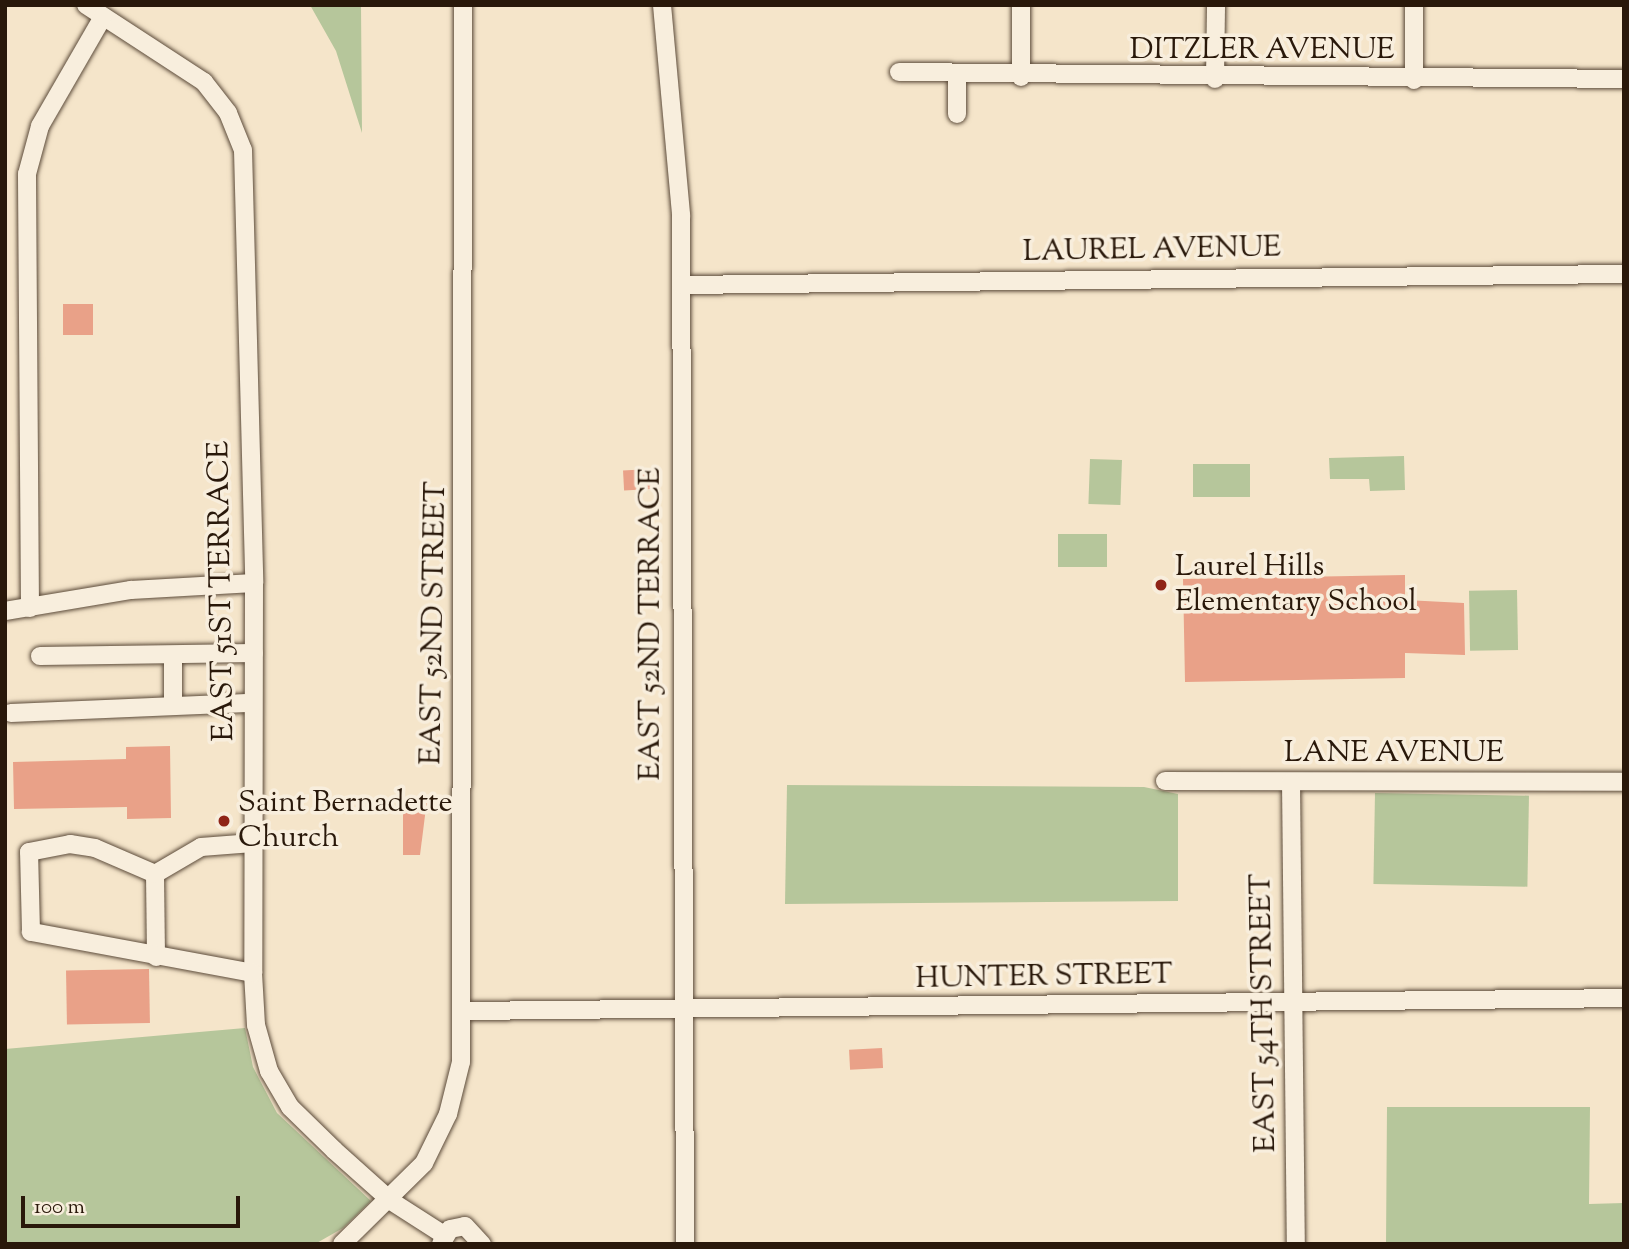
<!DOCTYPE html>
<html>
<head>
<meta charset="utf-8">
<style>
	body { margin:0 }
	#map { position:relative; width:1629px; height:1249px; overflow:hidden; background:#f5e5ca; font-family:"Sorts Mill Goudy",serif }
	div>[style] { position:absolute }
	.green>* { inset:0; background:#b6c69b; transform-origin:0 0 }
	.building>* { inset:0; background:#e9a188; transform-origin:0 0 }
	.roads { filter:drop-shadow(0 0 2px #5c4b3a) drop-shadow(0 0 2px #5c4b3a) }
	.minor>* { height:18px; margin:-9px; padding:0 9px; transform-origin:9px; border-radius:9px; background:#f8eedd }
	.dots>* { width:19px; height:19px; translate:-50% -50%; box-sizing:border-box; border:4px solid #f8eedd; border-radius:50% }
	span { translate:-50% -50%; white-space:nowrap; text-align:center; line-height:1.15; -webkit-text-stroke:7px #f8eedd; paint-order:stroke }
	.street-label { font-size:30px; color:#29180a }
	.poi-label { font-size:30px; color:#29180a }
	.left { translate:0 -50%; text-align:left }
	.frame { position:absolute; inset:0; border:7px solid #29180a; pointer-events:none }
	.scale { position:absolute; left:21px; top:1196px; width:219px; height:32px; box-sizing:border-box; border:4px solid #29180a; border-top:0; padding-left:9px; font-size:21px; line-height:24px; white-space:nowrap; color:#29180a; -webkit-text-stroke:5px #f8eedd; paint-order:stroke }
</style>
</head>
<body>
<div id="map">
	<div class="green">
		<i style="clip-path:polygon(310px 5px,361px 5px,362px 133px,336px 51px)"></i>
		<i style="clip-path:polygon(1404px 456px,1405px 490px,1370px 491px,1369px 479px,1330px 479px,1329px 458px)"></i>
		<i style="left:1090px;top:459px;width:32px;height:45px;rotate:2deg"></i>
		<i style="left:1250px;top:464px;width:33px;height:57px;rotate:90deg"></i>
		<i style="left:1058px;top:534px;width:49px;height:33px"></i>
		<i style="left:1517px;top:590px;width:60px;height:48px;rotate:89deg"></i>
		<i style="clip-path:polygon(787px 785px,1144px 787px,1178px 794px,1178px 901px,785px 904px)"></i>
		<i style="left:1375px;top:793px;width:154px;height:91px;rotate:1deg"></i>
		<i style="clip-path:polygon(245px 1028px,253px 1067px,277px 1113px,371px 1201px,343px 1228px,315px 1244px,5px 1244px,5px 1049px)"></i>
		<i style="clip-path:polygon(1387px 1107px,1590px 1107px,1589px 1204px,1624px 1203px,1624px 1244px,1386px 1244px)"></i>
	</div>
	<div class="building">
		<i style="left:63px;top:304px;width:30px;height:31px"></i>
		<i style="left:650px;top:469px;width:20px;height:27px;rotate:87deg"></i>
		<i style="clip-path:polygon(1405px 575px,1405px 600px,1464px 603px,1465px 655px,1405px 653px,1405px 678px,1185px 682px,1183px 579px)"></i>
		<i style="clip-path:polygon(170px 746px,171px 818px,127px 819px,127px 807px,14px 809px,13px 762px,126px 759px,126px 747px)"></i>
		<i style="clip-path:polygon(403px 800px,427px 800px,420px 855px,403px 855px)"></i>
		<i style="left:149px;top:969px;width:54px;height:83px;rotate:89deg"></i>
		<i style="left:882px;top:1048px;width:20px;height:33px;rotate:87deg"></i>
	</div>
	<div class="roads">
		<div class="minor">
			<i style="left:86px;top:5px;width:141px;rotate:33.1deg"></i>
			<i style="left:204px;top:82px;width:39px;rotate:52deg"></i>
			<i style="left:228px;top:113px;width:40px;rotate:68deg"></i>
			<i style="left:243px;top:150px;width:433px;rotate:88.5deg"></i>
			<i style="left:254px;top:583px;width:390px;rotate:90.1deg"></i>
			<i style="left:253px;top:973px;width:52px;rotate:86.7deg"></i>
			<i style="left:256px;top:1025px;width:48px;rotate:74.2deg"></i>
			<i style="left:269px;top:1071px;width:42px;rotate:59.7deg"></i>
			<i style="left:290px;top:1107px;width:62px;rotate:44.3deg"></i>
			<i style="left:334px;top:1150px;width:76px;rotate:41.8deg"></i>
			<i style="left:391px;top:1201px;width:63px;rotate:32.7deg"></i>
			<i style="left:662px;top:5px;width:211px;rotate:84.8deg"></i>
			<i style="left:681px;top:215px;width:1029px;rotate:89.78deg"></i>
			<i style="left:899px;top:72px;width:725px;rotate:0.55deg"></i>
			<i style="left:957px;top:74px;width:40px;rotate:90deg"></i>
			<i style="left:1021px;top:77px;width:72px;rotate:-90deg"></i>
			<i style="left:1215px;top:79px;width:74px;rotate:-89.2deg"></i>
			<i style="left:1414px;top:80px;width:75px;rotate:-90deg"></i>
			<i style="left:681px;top:285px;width:943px;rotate:-0.67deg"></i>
			<i style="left:30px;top:608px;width:434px;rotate:-90.4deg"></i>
			<i style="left:27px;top:174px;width:50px;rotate:-74.8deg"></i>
			<i style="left:40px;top:126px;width:126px;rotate:-60deg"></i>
			<i style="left:5px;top:611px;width:128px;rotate:-9.5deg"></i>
			<i style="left:131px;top:590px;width:123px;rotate:-3.3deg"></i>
			<i style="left:173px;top:655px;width:47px;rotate:90deg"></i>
			<i style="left:40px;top:656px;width:214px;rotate:-0.8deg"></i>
			<i style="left:11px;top:713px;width:242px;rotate:-2.4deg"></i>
			<i style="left:1165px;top:781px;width:459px;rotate:0.1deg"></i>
			<i style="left:1291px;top:782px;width:462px;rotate:89.4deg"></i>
			<i style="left:155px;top:874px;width:83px;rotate:89.3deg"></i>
			<i style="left:253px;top:973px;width:226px;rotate:-169.5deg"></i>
			<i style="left:31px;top:932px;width:80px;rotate:-91.4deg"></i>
			<i style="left:29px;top:852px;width:42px;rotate:-11deg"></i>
			<i style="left:70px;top:844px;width:25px;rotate:9deg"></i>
			<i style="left:95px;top:848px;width:65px;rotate:23.4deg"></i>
			<i style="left:155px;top:874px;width:53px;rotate:-30.4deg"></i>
			<i style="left:201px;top:847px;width:52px;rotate:-4.4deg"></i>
			<i style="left:466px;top:1011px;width:1158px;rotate:-0.64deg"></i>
			<i style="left:342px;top:1244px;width:115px;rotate:-44.6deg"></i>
			<i style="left:424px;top:1163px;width:55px;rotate:-63.9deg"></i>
			<i style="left:448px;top:1114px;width:54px;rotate:-76deg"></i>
			<i style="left:461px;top:1062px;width:1057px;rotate:-89.89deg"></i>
			<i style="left:441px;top:1244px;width:17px;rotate:-59deg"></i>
			<i style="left:450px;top:1229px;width:15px;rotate:-11deg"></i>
			<i style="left:465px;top:1226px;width:25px;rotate:47deg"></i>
		</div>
	</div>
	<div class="dots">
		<i style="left:1161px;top:585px;background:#8f2418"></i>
		<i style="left:224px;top:821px;background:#8f2418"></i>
	</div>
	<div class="street-label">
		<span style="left:1262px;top:51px">DITZLER AVENUE</span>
		<span style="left:1152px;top:251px;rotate:-1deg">LAUREL AVENUE</span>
		<span style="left:223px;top:591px;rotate:-91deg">EAST 51ST TERRACE</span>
		<span style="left:435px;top:623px;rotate:-89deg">EAST 52ND STREET</span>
		<span style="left:652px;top:624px;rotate:-90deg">EAST 52ND TERRACE</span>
		<span style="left:1394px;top:754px">LANE AVENUE</span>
		<span style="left:1044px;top:978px;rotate:-1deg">HUNTER STREET</span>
		<span style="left:1265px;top:1013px;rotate:-91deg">EAST 54TH STREET</span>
	</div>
	<div class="poi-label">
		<span class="left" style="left:1175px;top:585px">Laurel Hills<br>Elementary School</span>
		<span class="left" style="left:238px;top:821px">Saint Bernadette<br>Church</span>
	</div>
	<div class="frame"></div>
	<div class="scale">100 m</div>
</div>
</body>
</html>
